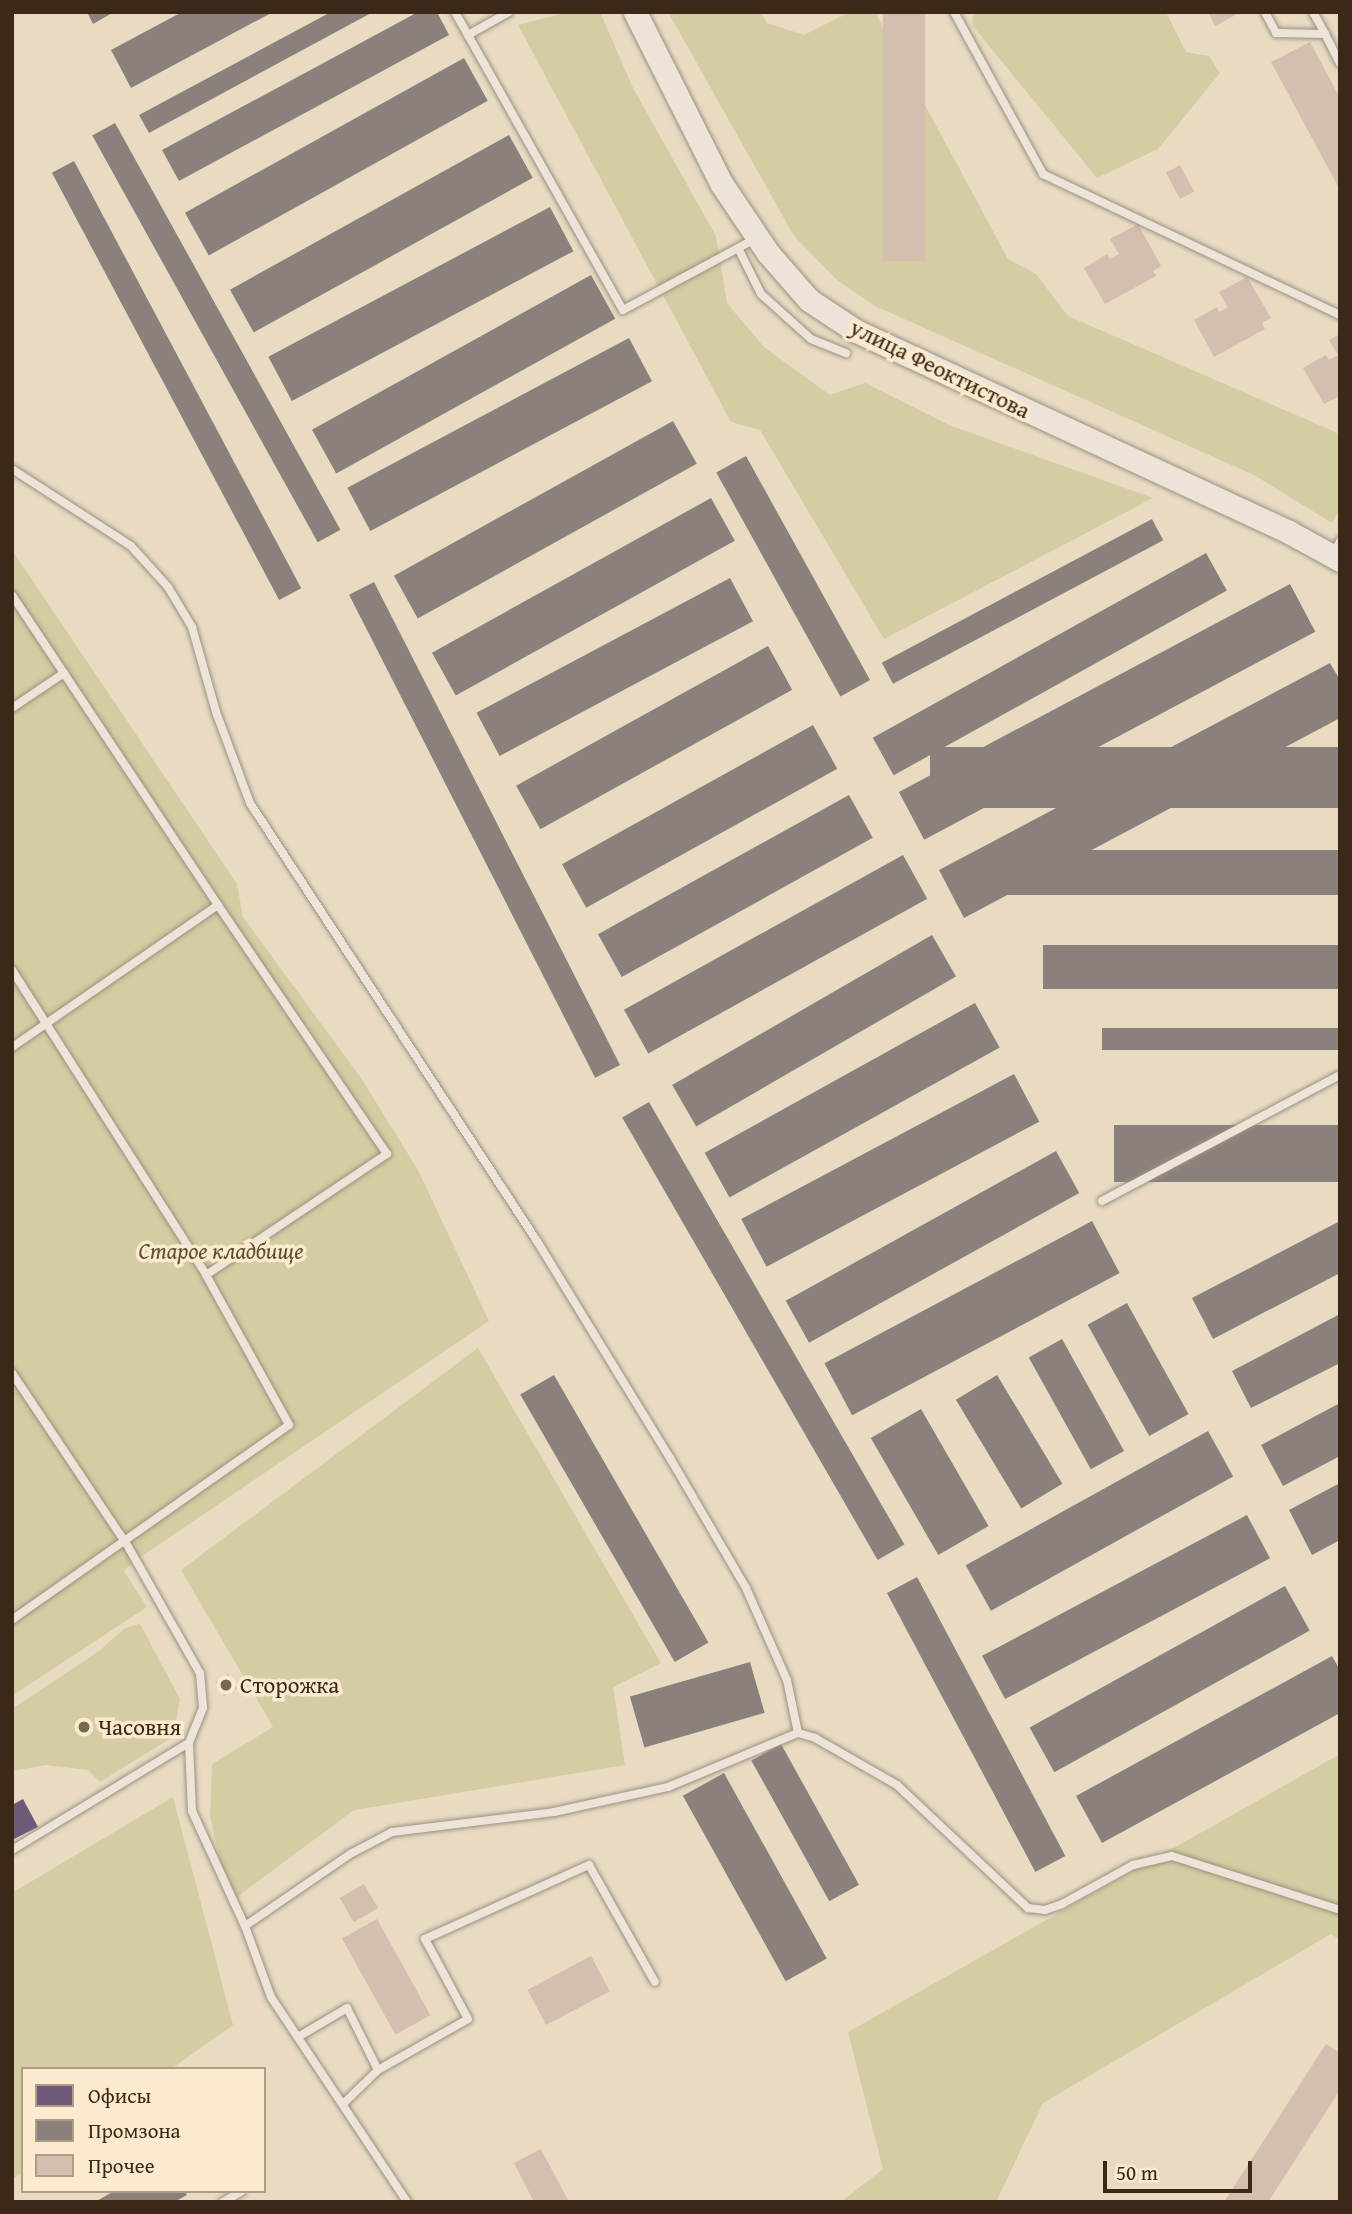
<!DOCTYPE html>
<html>
<head>
<meta charset="utf-8">
<style>
	body { margin:0 }
	#map { position:relative; width:1352px; height:2214px; overflow:hidden; background:#e9dbc2; font-family:"Gentium Book Plus",serif }
	div>[style] { position:absolute }
	.green>* { inset:0; background:#d4cca2 }
	.offices>* { inset:0; background:#6d597a }
	.industry>* { inset:0; background:#8a817c; transform-origin:0 0 }
	.building>* { inset:0; background:#d3beaf; transform-origin:0 0 }
	.roads { filter:drop-shadow(0 0 2px #9b9181) drop-shadow(0 0 2px #9b9181) }
	.lane>* { height:8px; margin:-4px; padding:0 4px; transform-origin:4px; border-radius:4px; background:#ece4d8 }
	.secondary>* { height:23px; margin:-11.5px; padding:0 11.5px; transform-origin:11.5px; border-radius:11.5px; background:#ece4d8 }
	.dots>* { width:19px; height:19px; translate:-50% -50%; box-sizing:border-box; border:4px solid #fbeacd; border-radius:50% }
	span { translate:-50% -50%; white-space:nowrap; text-align:center; line-height:1.15; -webkit-text-stroke:7px #fbeacd; paint-order:stroke }
	.street-label { font-size:23px; color:#3b2818 }
	.park-label { font-size:23px; color:#5d4e34; font-style:italic }
	.poi-label { font-size:23px; color:#3b2818 }
	.left { translate:0 -50%; text-align:left }
	.frame { position:absolute; inset:0; border:14px solid #3b2818; pointer-events:none }
	.legend { position:absolute; left:21px; top:2067px; width:245px; height:126px; box-sizing:border-box; background:#fbeacd; border:2px solid #ae9c85; margin:0; padding:9px 12px; list-style:none; font-size:21px; color:#3b2818 }
	.legend li { display:flex; align-items:center; gap:14px; height:35px }
	.legend b { width:35px; border:2px solid #ae9c85 }
	.scale { position:absolute; left:1103px; top:2161px; width:149px; height:32px; box-sizing:border-box; border:4px solid #3b2818; border-top:0; padding-left:9px; font-size:21px; line-height:24px; white-space:nowrap; color:#3b2818; -webkit-text-stroke:5px #fbeacd; paint-order:stroke }
</style>
</head>
<body>
<div id="map">
	<div class="green">
		<i style="clip-path:polygon(568px 12px,600px 12px,633px 88px,716px 236px,727px 303px,764px 347px,830px 395px,865px 383px,949px 425px,1153px 498px,884px 639px,760px 430px,731px 422px,518px 25px)"></i>
		<i style="clip-path:polygon(668px 12px,761px 12px,767px 23px,804px 35px,850px 12px,875px 12px,1008px 259px,1036px 274px,1068px 316px,1340px 434px,1340px 509px,1332px 523px,1254px 475px,875px 306px,837px 280px,794px 236px)"></i>
		<i style="clip-path:polygon(973px 12px,1166px 12px,1186px 52px,1209px 56px,1220px 73px,1158px 149px,1097px 178px,972px 25px)"></i>
		<i style="clip-path:polygon(12px 550px,237px 884px,243px 917px,361px 1078px,418px 1170px,489px 1321px,136px 1560px,124px 1571px,147px 1607px,12px 1696px)"></i>
		<i style="clip-path:polygon(478px 1348px,661px 1663px,613px 1687px,625px 1765px,354px 1810px,230px 1902px,210px 1817px,212px 1764px,273px 1727px,181px 1570px)"></i>
		<i style="clip-path:polygon(140px 1624px,180px 1699px,173px 1737px,100px 1782px,88px 1770px,46px 1765px,12px 1771px,12px 1709px,99px 1651px,125px 1628px)"></i>
		<i style="clip-path:polygon(1340px 1754px,1340px 1940px,1331px 1934px,1043px 2103px,996px 2202px,841px 2202px,883px 2169px,848px 2032px)"></i>
		<i style="clip-path:polygon(173px 1797px,233px 2025px,171px 2069px,23px 2069px,23px 2172px,12px 2179px,12px 1893px)"></i>
	</div>
	<div class="offices">
		<i style="clip-path:polygon(23px 1799px,38px 1827px,12px 1840px,12px 1805px)"></i>
	</div>
	<div class="industry">
		<i style="clip-path:polygon(87px 12px,114px 12px,93px 24px)"></i>
		<i style="clip-path:polygon(182px 12px,273px 12px,131px 88px,111px 50px)"></i>
		<i style="clip-path:polygon(331px 12px,373px 12px,149px 133px,139px 115px)"></i>
		<i style="clip-path:polygon(418px 12px,437px 12px,449px 35px,179px 181px,162px 150px)"></i>
		<i style="left:464px;top:58px;width:49px;height:319px;rotate:61deg"></i>
		<i style="left:115px;top:123px;width:465px;height:26px;rotate:61deg"></i>
		<i style="left:509px;top:135px;width:49px;height:319px;rotate:61deg"></i>
		<i style="left:74px;top:161px;width:484px;height:25px;rotate:62deg"></i>
		<i style="left:550px;top:207px;width:50px;height:319px;rotate:62deg"></i>
		<i style="left:591px;top:275px;width:50px;height:319px;rotate:61deg"></i>
		<i style="left:629px;top:338px;width:49px;height:319px;rotate:62deg"></i>
		<i style="left:673px;top:421px;width:49px;height:319px;rotate:61deg"></i>
		<i style="left:746px;top:456px;width:256px;height:34px;rotate:61deg"></i>
		<i style="left:711px;top:498px;width:49px;height:319px;rotate:61deg"></i>
		<i style="left:1152px;top:519px;width:24px;height:306px;rotate:62deg"></i>
		<i style="left:1206px;top:553px;width:43px;height:381px;rotate:61deg"></i>
		<i style="left:730px;top:578px;width:49px;height:287px;rotate:62deg"></i>
		<i style="left:374px;top:582px;width:542px;height:28px;rotate:63deg"></i>
		<i style="left:1290px;top:584px;width:54px;height:443px;rotate:62deg"></i>
		<i style="left:768px;top:646px;width:50px;height:288px;rotate:61deg"></i>
		<i style="clip-path:polygon(1330px 663px,1340px 680px,1340px 718px,964px 918px,939px 870px)"></i>
		<i style="left:813px;top:725px;width:50px;height:287px;rotate:61deg"></i>
		<i style="left:1340px;top:747px;width:61px;height:410px;rotate:90deg"></i>
		<i style="left:849px;top:795px;width:49px;height:287px;rotate:61deg"></i>
		<i style="left:1340px;top:850px;width:45px;height:342px;rotate:90deg"></i>
		<i style="left:903px;top:855px;width:50px;height:319px;rotate:61deg"></i>
		<i style="left:932px;top:935px;width:48px;height:300px;rotate:60deg"></i>
		<i style="left:1340px;top:945px;width:44px;height:297px;rotate:90deg"></i>
		<i style="left:975px;top:1003px;width:51px;height:309px;rotate:61deg"></i>
		<i style="left:1340px;top:1028px;width:22px;height:238px;rotate:90deg"></i>
		<i style="left:1014px;top:1074px;width:54px;height:309px;rotate:62deg"></i>
		<i style="left:649px;top:1102px;width:511px;height:31px;rotate:60deg"></i>
		<i style="left:1340px;top:1125px;width:57px;height:226px;rotate:90deg"></i>
		<i style="left:1056px;top:1151px;width:48px;height:309px;rotate:61deg"></i>
		<i style="left:1092px;top:1221px;width:59px;height:303px;rotate:62deg"></i>
		<i style="clip-path:polygon(1340px 1221px,1340px 1273px,1213px 1339px,1192px 1298px)"></i>
		<i style="left:1127px;top:1303px;width:127px;height:45px;rotate:61deg"></i>
		<i style="clip-path:polygon(1340px 1314px,1340px 1363px,1251px 1408px,1232px 1371px)"></i>
		<i style="left:1062px;top:1339px;width:128px;height:38px;rotate:61deg"></i>
		<i style="left:554px;top:1375px;width:309px;height:39px;rotate:60deg"></i>
		<i style="left:997px;top:1375px;width:127px;height:48px;rotate:59deg"></i>
		<i style="clip-path:polygon(1340px 1403px,1340px 1456px,1283px 1486px,1261px 1445px)"></i>
		<i style="left:921px;top:1409px;width:135px;height:58px;rotate:60deg"></i>
		<i style="left:1208px;top:1431px;width:52px;height:277px;rotate:61deg"></i>
		<i style="clip-path:polygon(1340px 1483px,1340px 1540px,1312px 1555px,1289px 1510px)"></i>
		<i style="left:1247px;top:1515px;width:49px;height:300px;rotate:62deg"></i>
		<i style="left:917px;top:1577px;width:316px;height:34px;rotate:62deg"></i>
		<i style="left:1285px;top:1586px;width:51px;height:292px;rotate:61deg"></i>
		<i style="clip-path:polygon(1332px 1656px,1340px 1670px,1340px 1713px,1102px 1843px,1076px 1796px)"></i>
		<i style="left:750px;top:1662px;width:53px;height:125px;rotate:74deg"></i>
		<i style="left:781px;top:1744px;width:161px;height:34px;rotate:61deg"></i>
		<i style="left:724px;top:1773px;width:212px;height:47px;rotate:61deg"></i>
		<i style="clip-path:polygon(114px 2191px,185px 2191px,187px 2195px,174px 2202px,95px 2202px)"></i>
	</div>
	<div class="building">
		<i style="left:883px;top:12px;width:42px;height:249px"></i>
		<i style="clip-path:polygon(1208px 12px,1241px 12px,1215px 26px)"></i>
		<i style="clip-path:polygon(1310px 42px,1340px 98px,1340px 190px,1271px 62px)"></i>
		<i style="left:1180px;top:165px;width:30px;height:16px;rotate:62deg"></i>
		<i style="clip-path:polygon(1138px 224px,1161px 266px,1153px 271px,1156px 276px,1105px 304px,1084px 268px,1107px 254px,1110px 259px,1119px 254px,1110px 239px)"></i>
		<i style="clip-path:polygon(1247px 277px,1271px 318px,1262px 323px,1265px 329px,1214px 357px,1194px 320px,1217px 307px,1219px 312px,1228px 307px,1219px 292px)"></i>
		<i style="clip-path:polygon(1340px 334px,1340px 396px,1324px 404px,1303px 368px,1326px 355px,1329px 360px,1338px 355px,1329px 340px)"></i>
		<i style="left:228px;top:1674px;width:17px;height:15px;rotate:59deg"></i>
		<i style="left:364px;top:1884px;width:28px;height:28px;rotate:60deg"></i>
		<i style="left:377px;top:1919px;width:110px;height:40px;rotate:61deg"></i>
		<i style="left:591px;top:1956px;width:40px;height:72px;rotate:62deg"></i>
		<i style="clip-path:polygon(1326px 2044px,1340px 2053px,1340px 2090px,1268px 2202px,1224px 2202px)"></i>
		<i style="clip-path:polygon(541px 2149px,569px 2202px,534px 2202px,514px 2163px)"></i>
	</div>
	<div class="roads">
		<div class="lane">
			<i style="left:455px;top:12px;width:342px;rotate:60.6deg"></i>
			<i style="left:623px;top:310px;width:150px;rotate:-28.3deg"></i>
			<i style="left:954px;top:12px;width:185px;rotate:61.2deg"></i>
			<i style="left:1043px;top:174px;width:329px;rotate:25.4deg"></i>
			<i style="left:1265px;top:12px;width:24px;rotate:62deg"></i>
			<i style="left:1276px;top:33px;width:49px;rotate:1.2deg"></i>
			<i style="left:1325px;top:34px;width:33px;rotate:63deg"></i>
			<i style="left:1313px;top:12px;width:25px;rotate:61deg"></i>
			<i style="left:468px;top:35px;width:47px;rotate:-29.3deg"></i>
			<i style="left:738px;top:248px;width:51px;rotate:63.4deg"></i>
			<i style="left:761px;top:294px;width:67px;rotate:42deg"></i>
			<i style="left:811px;top:339px;width:38px;rotate:22deg"></i>
			<i style="left:12px;top:469px;width:142px;rotate:32.9deg"></i>
			<i style="left:131px;top:546px;width:55px;rotate:47.9deg"></i>
			<i style="left:168px;top:587px;width:47px;rotate:59deg"></i>
			<i style="left:192px;top:627px;width:88px;rotate:74.2deg"></i>
			<i style="left:216px;top:712px;width:97px;rotate:69.5deg"></i>
			<i style="left:250px;top:803px;width:524px;rotate:56.77deg"></i>
			<i style="left:537px;top:1241px;width:255px;rotate:58.5deg"></i>
			<i style="left:670px;top:1458px;width:151px;rotate:59.7deg"></i>
			<i style="left:746px;top:1588px;width:101px;rotate:66deg"></i>
			<i style="left:787px;top:1680px;width:54px;rotate:78.3deg"></i>
			<i style="left:1333px;top:555px;width:16px;rotate:-63deg"></i>
			<i style="left:12px;top:595px;width:372px;rotate:56.4deg"></i>
			<i style="left:218px;top:905px;width:250px;rotate:145.4deg"></i>
			<i style="left:12px;top:708px;width:63px;rotate:-33.9deg"></i>
			<i style="left:12px;top:970px;width:361px;rotate:57.5deg"></i>
			<i style="left:206px;top:1275px;width:171px;rotate:61deg"></i>
			<i style="left:289px;top:1425px;width:339px;rotate:144.9deg"></i>
			<i style="left:1102px;top:1201px;width:269px;rotate:-27.9deg"></i>
			<i style="left:206px;top:1275px;width:218px;rotate:-33.8deg"></i>
			<i style="left:387px;top:1154px;width:301px;rotate:-124.2deg"></i>
			<i style="left:12px;top:1373px;width:205px;rotate:56.2deg"></i>
			<i style="left:126px;top:1543px;width:150px;rotate:60.4deg"></i>
			<i style="left:200px;top:1673px;width:35px;rotate:85deg"></i>
			<i style="left:203px;top:1708px;width:38px;rotate:112deg"></i>
			<i style="left:189px;top:1743px;width:68px;rotate:87.5deg"></i>
			<i style="left:192px;top:1811px;width:127px;rotate:65.3deg"></i>
			<i style="left:245px;top:1926px;width:76px;rotate:69.9deg"></i>
			<i style="left:271px;top:1997px;width:246px;rotate:56.4deg"></i>
			<i style="left:12px;top:1850px;width:207px;rotate:-31.2deg"></i>
			<i style="left:245px;top:1926px;width:127px;rotate:-34.4deg"></i>
			<i style="left:350px;top:1854px;width:47px;rotate:-27.6deg"></i>
			<i style="left:392px;top:1832px;width:163px;rotate:-7deg"></i>
			<i style="left:554px;top:1812px;width:117px;rotate:-12.4deg"></i>
			<i style="left:668px;top:1787px;width:141px;rotate:-22.6deg"></i>
			<i style="left:798px;top:1733px;width:18px;rotate:16deg"></i>
			<i style="left:815px;top:1738px;width:95px;rotate:29.8deg"></i>
			<i style="left:897px;top:1785px;width:180px;rotate:43.2deg"></i>
			<i style="left:1028px;top:1908px;width:17px;rotate:7deg"></i>
			<i style="left:1045px;top:1910px;width:18px;rotate:-19deg"></i>
			<i style="left:1062px;top:1904px;width:81px;rotate:-28.8deg"></i>
			<i style="left:1133px;top:1865px;width:40px;rotate:-13deg"></i>
			<i style="left:1172px;top:1856px;width:176px;rotate:17.8deg"></i>
			<i style="left:298px;top:2037px;width:57px;rotate:-30.6deg"></i>
			<i style="left:347px;top:2008px;width:69px;rotate:63.4deg"></i>
			<i style="left:378px;top:2070px;width:49px;rotate:135.8deg"></i>
			<i style="left:378px;top:2070px;width:103px;rotate:-29.5deg"></i>
			<i style="left:468px;top:2019px;width:91px;rotate:-118.3deg"></i>
			<i style="left:425px;top:1939px;width:180px;rotate:-24.3deg"></i>
			<i style="left:589px;top:1865px;width:134px;rotate:60.6deg"></i>
			<i style="left:223px;top:2202px;width:22px;rotate:-30deg"></i>
		</div>
		<div class="secondary">
			<i style="left:635px;top:12px;width:191px;rotate:63.3deg"></i>
			<i style="left:721px;top:183px;width:84px;rotate:56.1deg"></i>
			<i style="left:768px;top:253px;width:62px;rotate:48.9deg"></i>
			<i style="left:809px;top:300px;width:56px;rotate:33.4deg"></i>
			<i style="left:856px;top:331px;width:477px;rotate:24.9deg"></i>
			<i style="left:1289px;top:532px;width:58px;rotate:28.8deg"></i>
		</div>
	</div>
	<div class="dots">
		<i style="left:226px;top:1685px;background:#786754"></i>
		<i style="left:84px;top:1727px;background:#786754"></i>
	</div>
	<div class="street-label">
		<span style="left:940px;top:369px;rotate:26deg">улица Феоктистова</span>
	</div>
	<div class="park-label">
		<span style="left:221px;top:1251px">Старое кладбище</span>
	</div>
	<div class="poi-label">
		<span class="left" style="left:240px;top:1685px">Сторожка</span>
		<span class="left" style="left:98px;top:1727px">Часовня</span>
	</div>
	<div class="frame"></div>
	<ul class="legend">
	<li><b style="height:19px;background:#6d597a"></b>Офисы</li>
	<li><b style="height:19px;background:#8a817c"></b>Промзона</li>
	<li><b style="height:19px;background:#d3beaf"></b>Прочее</li>
	</ul>
	<div class="scale">50 m</div>
</div>
</body>
</html>
